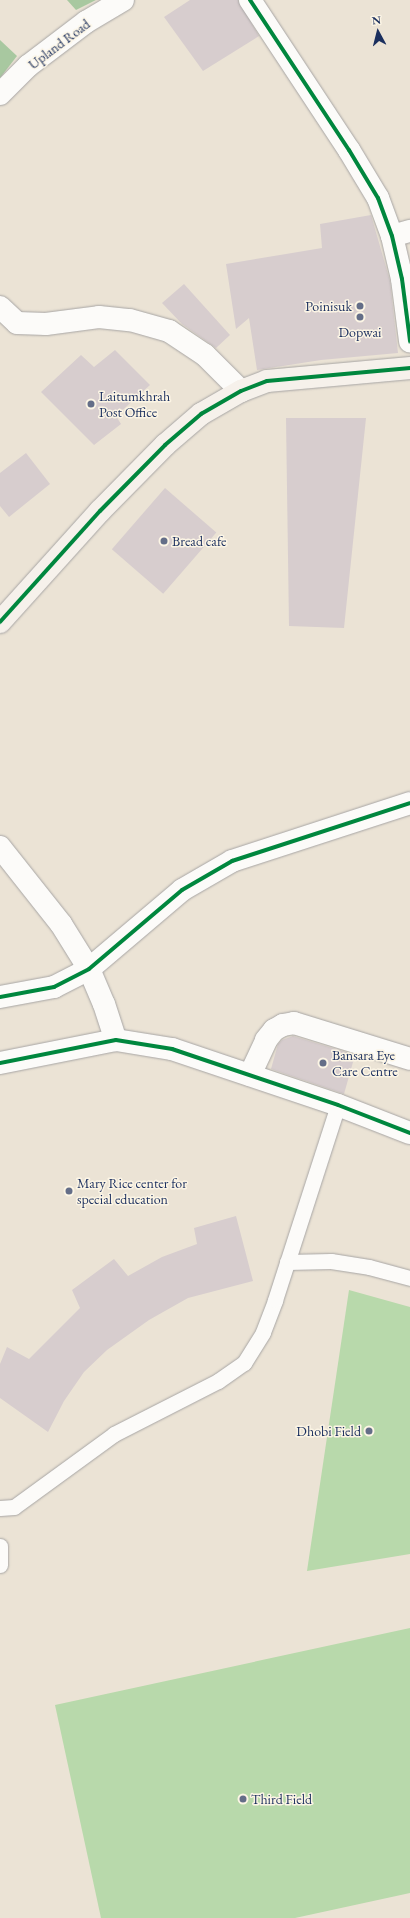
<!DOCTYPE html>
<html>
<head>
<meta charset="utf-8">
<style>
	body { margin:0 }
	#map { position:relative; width:410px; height:1918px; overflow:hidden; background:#ebe3d5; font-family:"EB Garamond",serif }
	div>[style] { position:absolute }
	.green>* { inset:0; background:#b8d9ab }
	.forest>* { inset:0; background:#a8c8a0 }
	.building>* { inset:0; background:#d7cdce; transform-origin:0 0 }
	.roads { filter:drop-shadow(0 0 1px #a7a5a4) drop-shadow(0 0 1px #a7a5a4) }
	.lane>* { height:15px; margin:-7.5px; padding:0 7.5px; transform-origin:7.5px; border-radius:7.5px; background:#fcfbf9 }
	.street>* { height:22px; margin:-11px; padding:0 11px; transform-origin:11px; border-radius:11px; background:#fcfbf9 }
	.secondary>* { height:22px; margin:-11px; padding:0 11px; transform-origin:11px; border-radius:11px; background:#f6f1eb }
	.cycleway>* { height:4px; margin:-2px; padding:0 2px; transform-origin:2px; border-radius:2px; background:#00873e }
	.dots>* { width:11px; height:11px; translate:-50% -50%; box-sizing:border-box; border:2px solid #fcf5e5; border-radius:50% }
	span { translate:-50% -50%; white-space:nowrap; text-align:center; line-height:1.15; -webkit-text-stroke:3px #fcf5e5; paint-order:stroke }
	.street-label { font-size:14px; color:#1b2f5e }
	.poi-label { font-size:14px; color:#1b2f5e }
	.right { translate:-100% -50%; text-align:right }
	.left { translate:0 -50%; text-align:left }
	.north { position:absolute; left:358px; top:12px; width:40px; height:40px; -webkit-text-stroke:3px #fcf5e5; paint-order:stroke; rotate:353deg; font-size:11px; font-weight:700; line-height:16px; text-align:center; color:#1b2f5e }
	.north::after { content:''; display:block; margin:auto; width:14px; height:18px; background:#1b2f5e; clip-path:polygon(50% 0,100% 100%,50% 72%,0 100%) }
</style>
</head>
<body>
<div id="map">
	<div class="green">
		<i style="clip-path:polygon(349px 1290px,410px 1307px,410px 1554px,307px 1571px)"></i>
		<i style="clip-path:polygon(410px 1628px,410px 1893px,295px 1918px,101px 1918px,55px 1705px)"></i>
	</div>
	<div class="forest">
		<i style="clip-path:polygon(67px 0,96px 0,76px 10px)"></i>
		<i style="clip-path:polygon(0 40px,17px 56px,0 78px)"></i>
	</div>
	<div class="building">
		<i style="clip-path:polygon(190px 0,238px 0,259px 36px,203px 71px,164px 17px)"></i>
		<i style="clip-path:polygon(371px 215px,390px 281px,398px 353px,321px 360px,257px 370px,249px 318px,236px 329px,226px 264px,322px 248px,320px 224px)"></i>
		<i style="clip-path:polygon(184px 284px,230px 335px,216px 348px,182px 324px,162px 303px)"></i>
		<i style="clip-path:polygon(115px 350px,150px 385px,116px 416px,121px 424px,94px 445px,41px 392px,81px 355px,94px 367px)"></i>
		<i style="clip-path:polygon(286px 418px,366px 418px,344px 628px,289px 626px)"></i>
		<i style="clip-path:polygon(26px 453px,50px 484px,9px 517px,0 506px,0 473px)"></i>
		<i style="left:165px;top:488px;width:68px;height:81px;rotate:41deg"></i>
		<i style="clip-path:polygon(293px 1036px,355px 1055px,344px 1094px,271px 1069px,278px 1044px,282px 1040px)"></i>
		<i style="clip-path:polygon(236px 1216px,253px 1281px,188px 1298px,149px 1320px,107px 1350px,84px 1372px,64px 1401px,48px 1432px,0 1398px,0 1364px,7px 1347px,29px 1359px,80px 1308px,72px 1290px,114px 1259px,128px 1276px,162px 1257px,197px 1244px,194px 1228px)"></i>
	</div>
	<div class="roads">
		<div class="lane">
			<i style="left:287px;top:1262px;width:44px;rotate:-1.3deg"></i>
			<i style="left:331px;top:1261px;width:38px;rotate:9deg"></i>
			<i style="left:369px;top:1267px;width:42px;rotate:15deg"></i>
			<i style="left:0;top:1508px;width:14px;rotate:-4deg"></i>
			<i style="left:14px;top:1507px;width:124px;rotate:-36.1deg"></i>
			<i style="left:114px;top:1434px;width:117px;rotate:-27deg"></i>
			<i style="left:218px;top:1381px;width:32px;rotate:-35deg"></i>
			<i style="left:244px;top:1363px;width:36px;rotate:-58deg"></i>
			<i style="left:263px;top:1332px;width:34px;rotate:-69deg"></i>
			<i style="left:275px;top:1300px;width:205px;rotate:-72.1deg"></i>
			<i style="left:0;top:1546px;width:19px;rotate:90deg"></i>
		</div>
		<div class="street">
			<i style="left:250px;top:0;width:180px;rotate:56.6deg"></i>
			<i style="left:349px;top:150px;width:56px;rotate:58.9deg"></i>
			<i style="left:378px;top:198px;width:40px;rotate:69.8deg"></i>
			<i style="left:392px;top:236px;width:44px;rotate:76.9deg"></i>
			<i style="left:402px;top:279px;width:63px;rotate:82.6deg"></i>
			<i style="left:0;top:94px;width:40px;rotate:-45deg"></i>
			<i style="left:28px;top:66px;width:73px;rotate:-37.2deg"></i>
			<i style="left:86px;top:22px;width:43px;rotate:-30.7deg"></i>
			<i style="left:392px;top:236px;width:19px;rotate:-16deg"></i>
			<i style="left:0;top:307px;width:23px;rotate:43deg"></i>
			<i style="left:17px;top:323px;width:29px;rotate:2deg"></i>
			<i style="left:46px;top:324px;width:53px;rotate:-7.5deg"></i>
			<i style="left:99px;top:317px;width:31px;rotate:6deg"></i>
			<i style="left:130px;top:320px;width:41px;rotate:15.8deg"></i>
			<i style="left:169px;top:331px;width:43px;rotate:33.7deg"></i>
			<i style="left:205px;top:355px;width:51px;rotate:45deg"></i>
			<i style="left:0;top:847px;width:98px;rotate:51.6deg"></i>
			<i style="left:61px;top:924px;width:53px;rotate:58.1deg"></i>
			<i style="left:89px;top:969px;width:38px;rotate:67deg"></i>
			<i style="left:104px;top:1004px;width:38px;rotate:72deg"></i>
			<i style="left:0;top:997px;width:55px;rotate:-10.5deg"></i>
			<i style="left:54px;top:987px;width:39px;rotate:-27deg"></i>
			<i style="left:89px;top:969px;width:122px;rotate:-40.3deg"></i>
			<i style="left:182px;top:890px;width:58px;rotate:-30.1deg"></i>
			<i style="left:232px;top:861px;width:187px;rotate:-18deg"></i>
			<i style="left:0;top:1063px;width:118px;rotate:-11.2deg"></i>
			<i style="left:116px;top:1040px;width:57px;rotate:9.1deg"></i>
			<i style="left:172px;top:1049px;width:175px;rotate:18.6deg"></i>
			<i style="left:338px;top:1105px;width:77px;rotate:21.3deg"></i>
			<i style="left:250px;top:1075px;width:38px;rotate:-65deg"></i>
			<i style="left:266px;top:1040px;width:13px;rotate:-51deg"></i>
			<i style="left:274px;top:1030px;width:10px;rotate:-29deg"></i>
			<i style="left:283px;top:1025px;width:11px;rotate:-10deg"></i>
			<i style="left:294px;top:1023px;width:121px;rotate:17.2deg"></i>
		</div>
		<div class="secondary">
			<i style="left:0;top:622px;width:149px;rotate:-48deg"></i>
			<i style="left:100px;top:511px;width:93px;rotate:-45.4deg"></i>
			<i style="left:165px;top:445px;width:48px;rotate:-40.7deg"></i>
			<i style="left:201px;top:414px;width:46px;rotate:-29.9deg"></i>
			<i style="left:241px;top:391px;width:28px;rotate:-21deg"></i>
			<i style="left:267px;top:381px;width:144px;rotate:-5.2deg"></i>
		</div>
	</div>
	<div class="cycleway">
		<i style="left:250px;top:0;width:180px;rotate:56.6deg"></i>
		<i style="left:349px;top:150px;width:56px;rotate:58.9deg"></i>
		<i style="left:378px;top:198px;width:40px;rotate:69.8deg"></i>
		<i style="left:392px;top:236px;width:44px;rotate:76.9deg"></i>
		<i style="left:402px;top:279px;width:63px;rotate:82.6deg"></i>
		<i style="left:0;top:622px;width:149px;rotate:-48deg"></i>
		<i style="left:100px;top:511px;width:93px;rotate:-45.4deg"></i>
		<i style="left:165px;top:445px;width:48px;rotate:-40.7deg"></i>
		<i style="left:201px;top:414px;width:46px;rotate:-29.9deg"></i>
		<i style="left:241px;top:391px;width:28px;rotate:-21deg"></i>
		<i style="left:267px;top:381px;width:144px;rotate:-5.2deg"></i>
		<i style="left:0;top:997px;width:55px;rotate:-10.5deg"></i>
		<i style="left:54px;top:987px;width:39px;rotate:-27deg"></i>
		<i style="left:89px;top:969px;width:122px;rotate:-40.3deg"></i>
		<i style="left:182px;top:890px;width:58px;rotate:-30.1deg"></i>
		<i style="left:232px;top:861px;width:187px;rotate:-18deg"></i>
		<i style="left:0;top:1063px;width:118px;rotate:-11.2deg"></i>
		<i style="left:116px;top:1040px;width:57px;rotate:9.1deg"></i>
		<i style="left:172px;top:1049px;width:175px;rotate:18.6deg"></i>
		<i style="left:338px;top:1105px;width:77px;rotate:21.3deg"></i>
	</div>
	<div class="dots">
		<i style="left:360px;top:306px;background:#646e88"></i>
		<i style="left:360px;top:317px;background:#646e88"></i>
		<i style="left:91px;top:404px;background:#646e88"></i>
		<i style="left:164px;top:541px;background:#646e88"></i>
		<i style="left:323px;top:1063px;background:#646e88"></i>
		<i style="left:69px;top:1191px;background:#646e88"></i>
		<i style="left:369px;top:1431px;background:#646e88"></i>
		<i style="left:243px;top:1799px;background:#646e88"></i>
	</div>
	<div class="street-label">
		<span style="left:59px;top:44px;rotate:-37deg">Upland Road</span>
	</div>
	<div class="poi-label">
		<span class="right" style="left:352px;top:306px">Poinisuk</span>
		<span style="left:360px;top:332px">Dopwai</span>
		<span class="left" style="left:99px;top:404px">Laitumkhrah<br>Post Office</span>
		<span class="left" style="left:172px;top:541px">Bread cafe</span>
		<span class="left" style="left:332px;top:1063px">Bansara Eye<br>Care Centre</span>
		<span class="left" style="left:77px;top:1191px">Mary Rice center for<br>special education</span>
		<span class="right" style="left:361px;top:1431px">Dhobi Field</span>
		<span class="left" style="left:251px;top:1799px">Third Field</span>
	</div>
	<div class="north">N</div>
</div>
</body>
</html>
